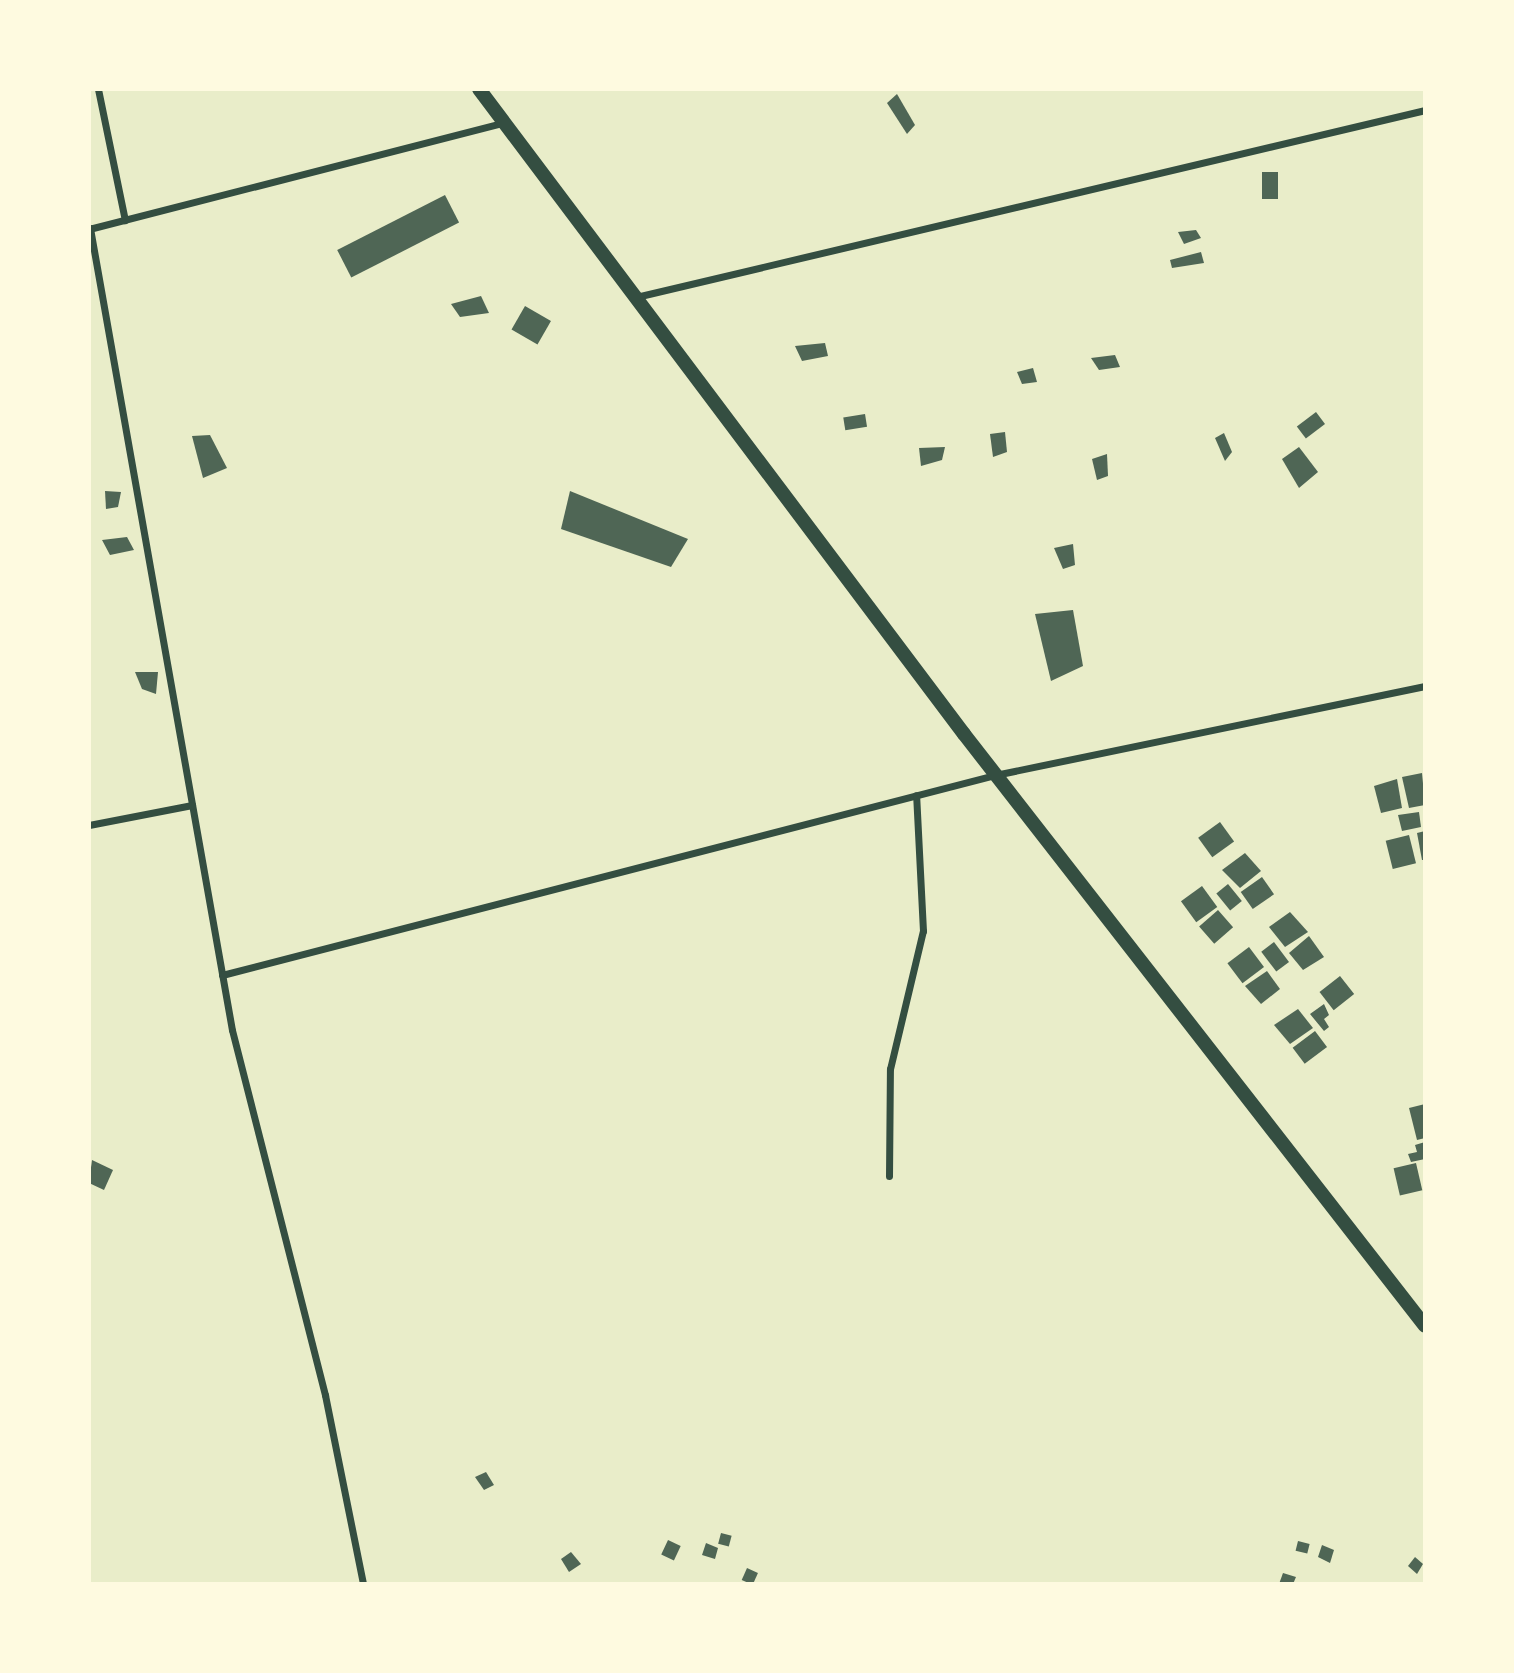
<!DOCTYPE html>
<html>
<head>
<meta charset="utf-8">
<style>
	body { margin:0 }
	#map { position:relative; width:1514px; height:1673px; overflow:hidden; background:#e9edc9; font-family:Inter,sans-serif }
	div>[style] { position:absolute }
	.building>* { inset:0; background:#4f6655; transform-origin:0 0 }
	.minor>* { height:7px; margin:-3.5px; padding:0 3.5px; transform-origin:3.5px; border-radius:3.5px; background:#344e41 }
	.primary>* { height:14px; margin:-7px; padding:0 7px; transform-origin:7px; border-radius:7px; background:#344e41 }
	span { translate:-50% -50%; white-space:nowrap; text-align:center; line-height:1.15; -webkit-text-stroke:5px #fefae0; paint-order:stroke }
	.frame { position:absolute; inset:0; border:91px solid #fefae0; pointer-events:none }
</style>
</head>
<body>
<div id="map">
	<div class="building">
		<i style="clip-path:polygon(897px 94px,915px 125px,907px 134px,887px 103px)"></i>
		<i style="left:1262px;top:172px;width:16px;height:27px"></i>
		<i style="left:445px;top:195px;width:31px;height:121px;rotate:63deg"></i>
		<i style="clip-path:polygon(1196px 230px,1201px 238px,1184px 244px,1178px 232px)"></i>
		<i style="clip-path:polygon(1201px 252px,1204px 263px,1172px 268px,1170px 260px)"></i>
		<i style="clip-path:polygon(481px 296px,489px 313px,460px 317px,451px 304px)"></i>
		<i style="left:525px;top:306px;width:30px;height:27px;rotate:30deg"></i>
		<i style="clip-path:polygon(825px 343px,828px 356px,802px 361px,795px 346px)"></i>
		<i style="clip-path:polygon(1115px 355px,1120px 367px,1099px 370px,1091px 358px)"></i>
		<i style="clip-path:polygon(1033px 368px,1037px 382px,1022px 384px,1017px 372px)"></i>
		<i style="left:1316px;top:412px;width:15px;height:24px;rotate:53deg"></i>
		<i style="left:865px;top:414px;width:13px;height:22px;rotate:81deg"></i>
		<i style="clip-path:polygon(1005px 432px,1007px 452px,993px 457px,990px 434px)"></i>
		<i style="clip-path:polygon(1224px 433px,1232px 452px,1225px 461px,1215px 438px)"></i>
		<i style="clip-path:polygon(210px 435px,227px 468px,203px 478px,192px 436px)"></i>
		<i style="clip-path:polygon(945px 447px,942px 460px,921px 466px,919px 448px)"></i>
		<i style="clip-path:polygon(1299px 447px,1318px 472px,1299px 488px,1282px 459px)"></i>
		<i style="clip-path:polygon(1107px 454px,1108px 476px,1097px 480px,1092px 459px)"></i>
		<i style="clip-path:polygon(105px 491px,121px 492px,118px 507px,106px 509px)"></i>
		<i style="clip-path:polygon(570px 491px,688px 539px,671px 567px,561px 529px)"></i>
		<i style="clip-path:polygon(127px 537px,134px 550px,110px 555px,102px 540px)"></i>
		<i style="clip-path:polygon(1073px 544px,1075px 565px,1063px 569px,1054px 548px)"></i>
		<i style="clip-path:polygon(1073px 610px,1083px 666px,1051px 681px,1035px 614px)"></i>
		<i style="clip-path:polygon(135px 672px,158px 672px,156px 694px,142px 689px)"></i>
		<i style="clip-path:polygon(1422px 773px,1425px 805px,1409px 808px,1402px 777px)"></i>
		<i style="clip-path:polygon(1397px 779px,1402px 808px,1381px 813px,1374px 786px)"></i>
		<i style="clip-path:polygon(1419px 812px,1421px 827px,1402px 831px,1398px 815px)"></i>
		<i style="left:1220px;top:822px;width:24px;height:27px;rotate:54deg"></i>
		<i style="clip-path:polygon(1425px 831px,1425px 860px,1422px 860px,1417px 833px)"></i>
		<i style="left:1409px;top:835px;width:29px;height:24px;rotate:76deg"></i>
		<i style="clip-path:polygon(1245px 853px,1261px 871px,1240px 888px,1222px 870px)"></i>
		<i style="left:1262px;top:877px;width:21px;height:26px;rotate:55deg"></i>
		<i style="left:1228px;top:884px;width:22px;height:15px;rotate:51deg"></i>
		<i style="left:1202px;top:886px;width:26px;height:26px;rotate:54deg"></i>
		<i style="left:1218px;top:910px;width:23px;height:25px;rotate:49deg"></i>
		<i style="clip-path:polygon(1290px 912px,1308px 932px,1285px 947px,1269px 927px)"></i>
		<i style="clip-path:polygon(1309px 936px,1324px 957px,1303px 970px,1289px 953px)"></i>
		<i style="left:1274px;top:942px;width:25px;height:16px;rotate:53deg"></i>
		<i style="left:1249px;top:947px;width:25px;height:27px;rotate:53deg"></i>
		<i style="clip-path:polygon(1267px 971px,1280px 989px,1261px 1004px,1245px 986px)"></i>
		<i style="left:1340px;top:976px;width:23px;height:26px;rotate:52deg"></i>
		<i style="clip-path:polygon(1324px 1004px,1329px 1015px,1324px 1019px,1329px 1027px,1324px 1031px,1310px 1014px)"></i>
		<i style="clip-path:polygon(1298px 1009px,1313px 1028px,1290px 1044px,1274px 1025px)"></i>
		<i style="left:1315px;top:1031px;width:20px;height:28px;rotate:53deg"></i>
		<i style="clip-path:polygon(1425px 1104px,1425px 1138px,1417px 1140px,1409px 1108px)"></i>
		<i style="clip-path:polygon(1425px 1142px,1425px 1159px,1411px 1162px,1408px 1154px,1417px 1152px,1415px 1145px)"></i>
		<i style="clip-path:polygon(92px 1160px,113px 1170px,104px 1190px,89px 1183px)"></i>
		<i style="left:1416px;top:1163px;width:28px;height:23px;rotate:77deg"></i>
		<i style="clip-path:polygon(486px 1472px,494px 1485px,484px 1490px,475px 1477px)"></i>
		<i style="left:721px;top:1533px;width:11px;height:11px;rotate:15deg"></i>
		<i style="left:668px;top:1540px;width:14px;height:16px;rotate:25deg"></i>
		<i style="left:1298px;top:1541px;width:12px;height:10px;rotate:14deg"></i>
		<i style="clip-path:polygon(706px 1543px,718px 1548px,715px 1559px,702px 1555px)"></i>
		<i style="clip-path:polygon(1322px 1545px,1334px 1550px,1330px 1563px,1318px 1557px)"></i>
		<i style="clip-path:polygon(571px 1552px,581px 1564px,569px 1572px,561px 1559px)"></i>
		<i style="clip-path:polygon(1415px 1557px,1423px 1564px,1417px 1574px,1408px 1566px)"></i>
		<i style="left:747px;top:1568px;width:12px;height:13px;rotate:24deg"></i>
		<i style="clip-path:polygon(1283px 1573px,1296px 1577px,1293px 1584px,1279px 1584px)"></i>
	</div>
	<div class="minor">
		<i style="left:98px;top:89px;width:134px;rotate:78.4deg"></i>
		<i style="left:90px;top:228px;width:814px;rotate:79.96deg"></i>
		<i style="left:232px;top:1030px;width:377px;rotate:75.7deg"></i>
		<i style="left:325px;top:1395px;width:193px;rotate:78.6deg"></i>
		<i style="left:89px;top:229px;width:430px;rotate:-14.4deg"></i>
		<i style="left:636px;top:297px;width:811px;rotate:-13.33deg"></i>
		<i style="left:89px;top:825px;width:105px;rotate:-11deg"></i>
		<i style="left:222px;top:975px;width:798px;rotate:-14.51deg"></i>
		<i style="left:995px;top:775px;width:439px;rotate:-11.7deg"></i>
		<i style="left:889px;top:1176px;width:107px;rotate:-89.5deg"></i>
		<i style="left:890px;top:1069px;width:142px;rotate:-76.6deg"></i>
		<i style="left:923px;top:931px;width:136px;rotate:-92.9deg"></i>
	</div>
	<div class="primary">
		<i style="left:479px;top:89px;width:807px;rotate:53.06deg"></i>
		<i style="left:964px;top:734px;width:750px;rotate:52.09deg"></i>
	</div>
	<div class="frame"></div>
</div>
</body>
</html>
